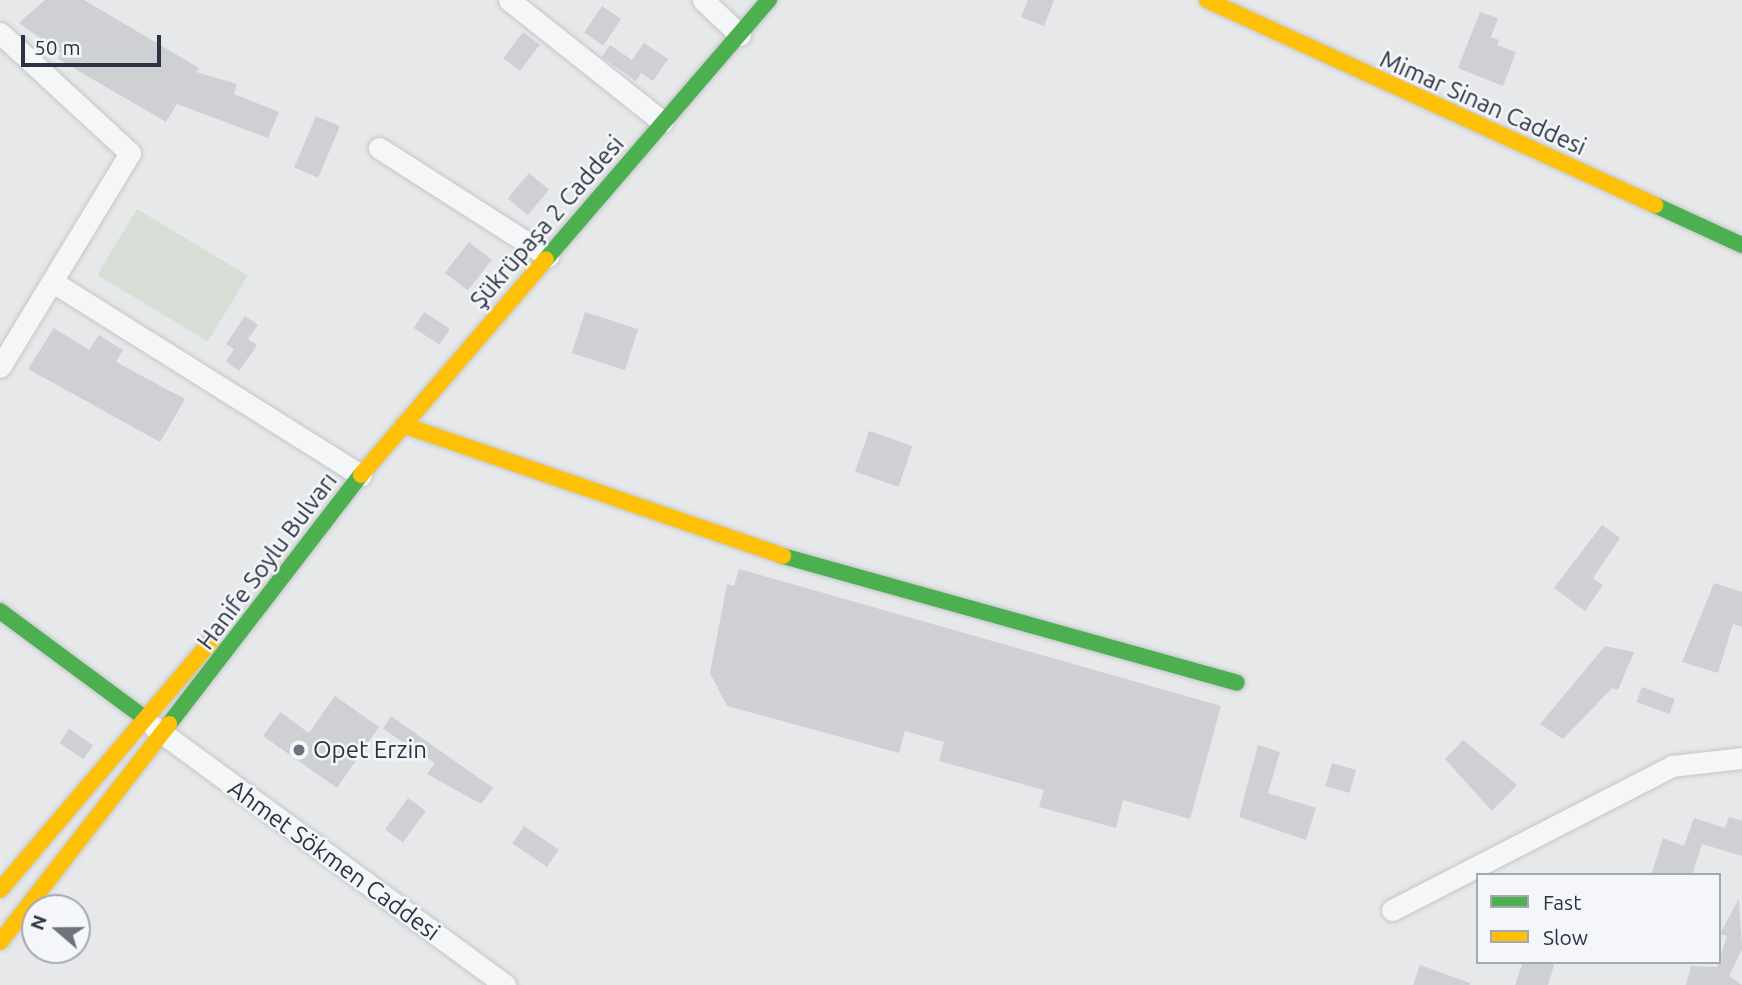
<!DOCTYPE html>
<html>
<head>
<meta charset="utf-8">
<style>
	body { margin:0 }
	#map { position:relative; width:1742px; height:985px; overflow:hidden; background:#e6e8ea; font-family:Ubuntu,sans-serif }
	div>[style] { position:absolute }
	.green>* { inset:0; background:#d6ded6; transform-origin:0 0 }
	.building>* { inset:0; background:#ced0d3; transform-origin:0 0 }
	.roads { filter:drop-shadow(0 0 2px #c4c6c8) drop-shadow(0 0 2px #c4c6c8) }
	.street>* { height:21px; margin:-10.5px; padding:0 10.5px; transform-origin:10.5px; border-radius:10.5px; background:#f5f6f7 }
	.fast>* { height:16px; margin:-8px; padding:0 8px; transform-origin:8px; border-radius:8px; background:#4caf50 }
	.slow>* { height:16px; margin:-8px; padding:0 8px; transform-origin:8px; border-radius:8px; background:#ffc107 }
	.dots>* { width:19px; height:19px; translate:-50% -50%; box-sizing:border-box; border:4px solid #f4f6f9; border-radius:50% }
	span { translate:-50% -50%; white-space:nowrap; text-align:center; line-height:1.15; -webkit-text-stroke:5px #f4f6f9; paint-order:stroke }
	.street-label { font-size:24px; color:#2b3445 }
	.poi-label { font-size:24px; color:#2b3445 }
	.left { translate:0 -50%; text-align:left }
	.legend { position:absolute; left:1476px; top:873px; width:245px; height:91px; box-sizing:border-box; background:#f4f6f9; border:2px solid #a4a8b1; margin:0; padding:9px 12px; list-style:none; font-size:21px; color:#2b3445 }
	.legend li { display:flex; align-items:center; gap:14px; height:35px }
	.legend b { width:35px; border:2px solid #a4a8b1 }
	.north { position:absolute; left:21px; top:894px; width:70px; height:70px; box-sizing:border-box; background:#f4f6f9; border:2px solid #a4a8b1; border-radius:50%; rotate:290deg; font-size:19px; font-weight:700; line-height:28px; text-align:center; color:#2b3445 }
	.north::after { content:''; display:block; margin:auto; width:24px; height:32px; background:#6c737f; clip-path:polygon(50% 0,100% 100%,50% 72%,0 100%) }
	.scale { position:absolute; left:21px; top:35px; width:140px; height:32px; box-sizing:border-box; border:4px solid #2b3445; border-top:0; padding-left:9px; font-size:21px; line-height:24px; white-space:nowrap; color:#2b3445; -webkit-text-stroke:5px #f4f6f9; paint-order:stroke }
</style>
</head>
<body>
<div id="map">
	<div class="green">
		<i style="left:137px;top:209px;width:129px;height:77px;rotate:31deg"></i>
	</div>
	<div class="building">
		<i style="clip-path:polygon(45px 0,84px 0,199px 68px,196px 72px,237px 84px,234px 94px,279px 112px,268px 138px,177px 104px,166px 122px,58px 59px,61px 53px,19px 23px)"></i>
		<i style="clip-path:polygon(1028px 0,1054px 0,1044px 26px,1021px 17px)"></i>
		<i style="left:602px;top:6px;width:23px;height:32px;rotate:34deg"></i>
		<i style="clip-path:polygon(1480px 12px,1498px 18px,1491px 37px,1499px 40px,1497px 45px,1516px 52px,1503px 86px,1458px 68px)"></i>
		<i style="left:523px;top:32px;width:21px;height:33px;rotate:37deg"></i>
		<i style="clip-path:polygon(644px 43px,668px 59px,653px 81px,641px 73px,636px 81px,602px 57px,610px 45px,632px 60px)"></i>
		<i style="left:316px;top:116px;width:26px;height:56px;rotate:23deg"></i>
		<i style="left:529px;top:173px;width:26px;height:33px;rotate:40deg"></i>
		<i style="left:469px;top:242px;width:29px;height:39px;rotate:38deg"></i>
		<i style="left:424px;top:312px;width:31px;height:19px;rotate:33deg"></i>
		<i style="left:585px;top:312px;width:56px;height:43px;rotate:18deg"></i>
		<i style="clip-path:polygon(245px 316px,258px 325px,248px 339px,257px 345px,239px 371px,226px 361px,234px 349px,226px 344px)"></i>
		<i style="clip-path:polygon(54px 328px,89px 350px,99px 335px,123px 350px,116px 362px,185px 399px,160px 442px,28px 369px)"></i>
		<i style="left:869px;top:431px;width:46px;height:43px;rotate:19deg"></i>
		<i style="clip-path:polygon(1602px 525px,1620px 538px,1593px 578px,1603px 585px,1585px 611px,1554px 588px)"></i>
		<i style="clip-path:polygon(739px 569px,1221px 706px,1190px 819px,1123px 800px,1116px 828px,1039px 807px,1044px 790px,939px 761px,944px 742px,905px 731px,899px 753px,727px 706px,710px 673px,727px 584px,734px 586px)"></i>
		<i style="clip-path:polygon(1714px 583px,1742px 592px,1742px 627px,1733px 624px,1718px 673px,1682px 662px)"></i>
		<i style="clip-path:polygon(1605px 646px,1634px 652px,1618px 690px,1612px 688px,1563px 739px,1540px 724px)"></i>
		<i style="left:1642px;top:687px;width:35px;height:16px;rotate:20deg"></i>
		<i style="clip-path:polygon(335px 696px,379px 727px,337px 788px,263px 736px,280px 712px,309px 733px)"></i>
		<i style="clip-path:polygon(391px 716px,493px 788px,481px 804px,427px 774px,435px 763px,383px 729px)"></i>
		<i style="left:69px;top:729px;width:29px;height:17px;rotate:34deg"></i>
		<i style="clip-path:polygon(1463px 740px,1517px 785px,1492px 811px,1445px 759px)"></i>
		<i style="clip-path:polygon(1258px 745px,1280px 752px,1268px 793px,1316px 808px,1306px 840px,1239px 817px)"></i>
		<i style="left:1332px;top:763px;width:25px;height:24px;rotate:16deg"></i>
		<i style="left:408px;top:798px;width:22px;height:39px;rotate:36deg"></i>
		<i style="clip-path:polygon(1729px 817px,1742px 821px,1742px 856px,1702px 844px,1692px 875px,1651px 875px,1663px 838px,1684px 846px,1694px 818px,1725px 828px)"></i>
		<i style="left:524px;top:826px;width:42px;height:21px;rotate:34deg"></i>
		<i style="clip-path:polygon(1739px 898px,1742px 949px,1729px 976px,1742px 985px,1686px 985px,1691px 966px,1717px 967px,1727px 936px,1720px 934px)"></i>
		<i style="clip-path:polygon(1523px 962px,1555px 962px,1548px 985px,1515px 985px)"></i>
		<i style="clip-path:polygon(1420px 965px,1470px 983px,1470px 985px,1413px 985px)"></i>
	</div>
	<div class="roads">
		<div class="street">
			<i style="left:509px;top:0;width:196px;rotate:38.4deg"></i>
			<i style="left:703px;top:0;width:51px;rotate:43.4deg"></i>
			<i style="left:0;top:33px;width:177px;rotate:42.7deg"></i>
			<i style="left:130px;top:153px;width:250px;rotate:121.3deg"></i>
			<i style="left:379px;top:148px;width:201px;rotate:32.6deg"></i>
			<i style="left:56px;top:284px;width:360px;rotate:32.1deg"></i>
			<i style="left:154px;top:727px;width:436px;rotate:36.3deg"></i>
			<i style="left:1392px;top:910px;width:315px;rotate:-27.2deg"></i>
			<i style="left:1672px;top:766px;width:70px;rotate:-6.5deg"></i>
		</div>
		<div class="fast">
			<i style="left:1655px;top:205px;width:96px;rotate:24.7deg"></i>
			<i style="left:546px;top:259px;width:342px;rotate:-49.3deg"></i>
			<i style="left:783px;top:556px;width:471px;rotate:15.6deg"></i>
			<i style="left:0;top:611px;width:178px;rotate:36.5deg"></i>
			<i style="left:169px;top:724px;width:314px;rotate:-52.4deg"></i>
		</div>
		<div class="slow">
			<i style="left:1207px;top:0;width:493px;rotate:24.6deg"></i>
			<i style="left:403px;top:425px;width:402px;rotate:19deg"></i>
			<i style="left:361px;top:475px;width:284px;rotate:-49.4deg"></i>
			<i style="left:0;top:890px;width:328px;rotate:-49.7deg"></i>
			<i style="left:0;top:942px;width:276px;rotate:-52.2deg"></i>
		</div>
	</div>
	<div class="dots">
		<i style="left:299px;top:750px;background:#6c737f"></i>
	</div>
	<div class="street-label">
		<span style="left:1483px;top:103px;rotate:24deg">Mimar Sinan Caddesi</span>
		<span style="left:547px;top:222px;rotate:-49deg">Şükrüpaşa 2 Caddesi</span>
		<span style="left:267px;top:561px;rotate:-53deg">Hanife Soylu Bulvarı</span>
		<span style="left:334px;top:860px;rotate:36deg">Ahmet Sökmen Caddesi</span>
	</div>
	<div class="poi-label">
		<span class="left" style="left:313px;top:750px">Opet Erzin</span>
	</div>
	<ul class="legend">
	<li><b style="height:9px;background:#4caf50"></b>Fast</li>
	<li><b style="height:9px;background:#ffc107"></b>Slow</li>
	</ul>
	<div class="north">N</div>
	<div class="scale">50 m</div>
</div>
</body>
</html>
